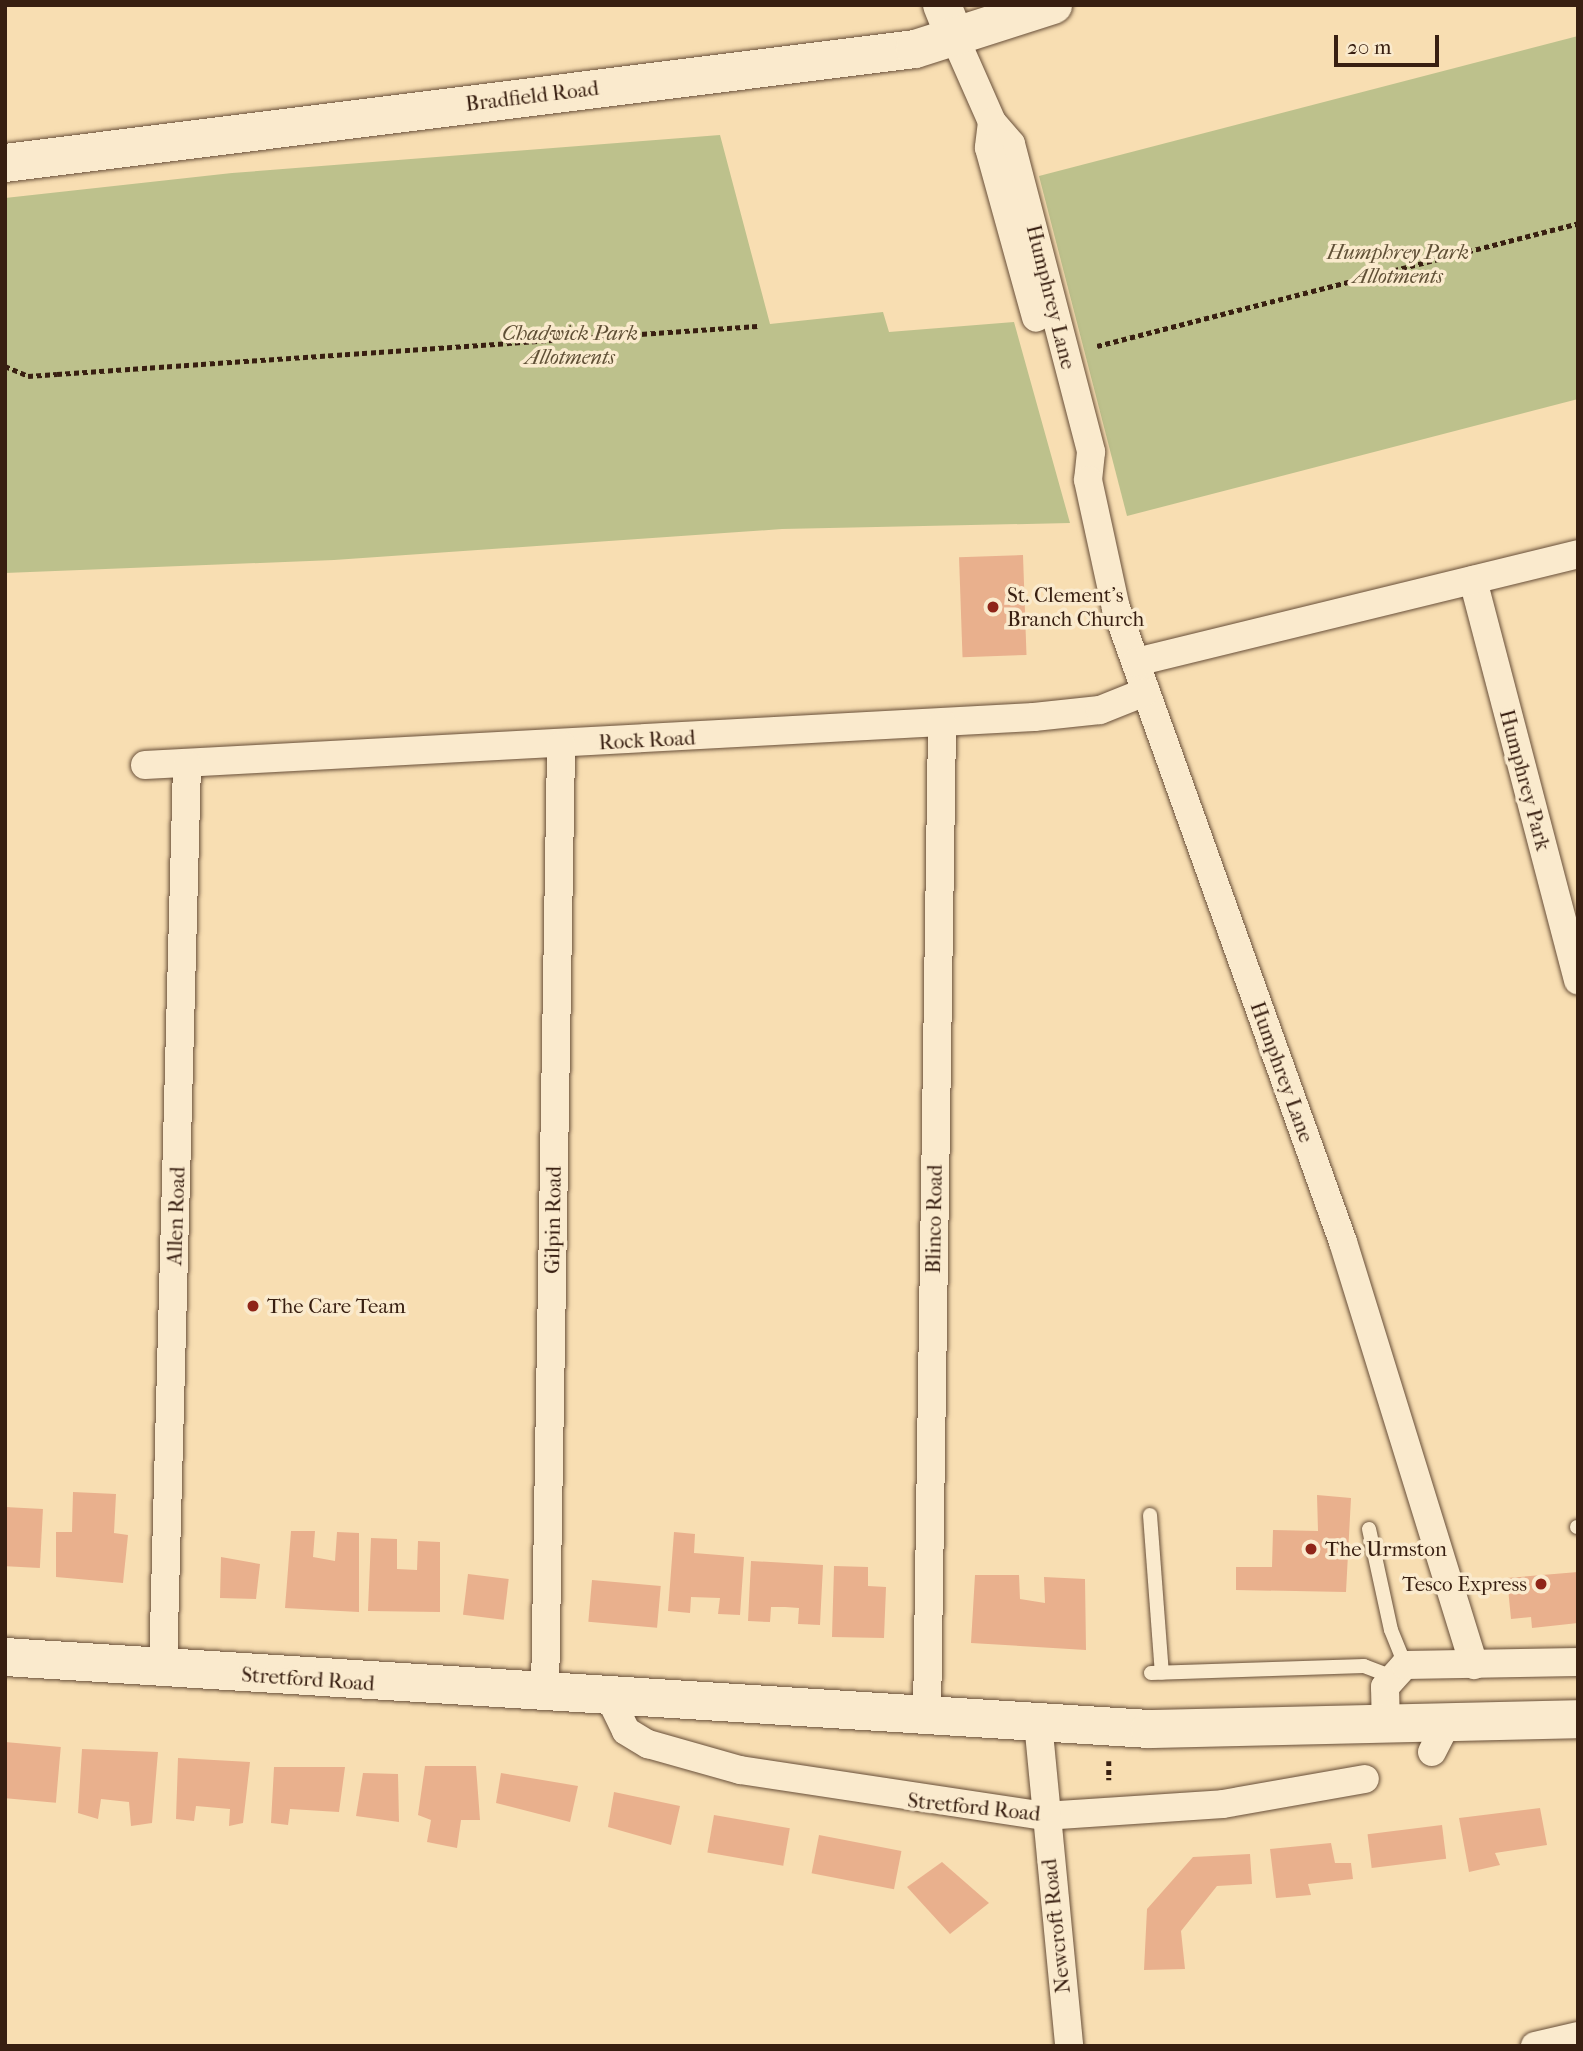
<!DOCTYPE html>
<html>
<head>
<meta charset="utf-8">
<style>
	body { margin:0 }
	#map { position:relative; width:1583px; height:2051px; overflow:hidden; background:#f8deb2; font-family:"IM FELL French Canon",serif }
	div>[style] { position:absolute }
	.green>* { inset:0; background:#bdc18c }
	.building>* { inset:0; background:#e9b08d; transform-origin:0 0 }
	.path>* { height:4.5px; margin-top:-2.25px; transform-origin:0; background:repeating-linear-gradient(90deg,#381f11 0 5px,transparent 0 8.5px) }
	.roads { filter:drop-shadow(0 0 2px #684f39) drop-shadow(0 0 2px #684f39) }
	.lane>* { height:14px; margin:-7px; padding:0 7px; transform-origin:7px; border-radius:7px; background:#faeacd }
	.street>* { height:28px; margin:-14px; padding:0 14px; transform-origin:14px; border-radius:14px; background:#faeacd }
	.secondary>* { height:38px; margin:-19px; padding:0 19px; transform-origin:19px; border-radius:19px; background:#faeacd }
	.dots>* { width:19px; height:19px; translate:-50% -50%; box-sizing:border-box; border:4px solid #faeacd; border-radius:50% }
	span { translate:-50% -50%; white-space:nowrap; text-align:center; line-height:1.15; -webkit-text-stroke:7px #faeacd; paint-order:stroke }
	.street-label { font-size:21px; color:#381f11 }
	.park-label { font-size:21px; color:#605036; font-style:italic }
	.poi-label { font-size:21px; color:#381f11 }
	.left { translate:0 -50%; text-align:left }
	.right { translate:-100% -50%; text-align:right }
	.frame { position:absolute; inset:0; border:7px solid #381f11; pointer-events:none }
	.scale { position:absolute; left:1334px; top:35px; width:105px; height:32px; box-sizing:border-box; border:4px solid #381f11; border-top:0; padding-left:9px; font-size:21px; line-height:24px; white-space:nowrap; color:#381f11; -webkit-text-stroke:5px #faeacd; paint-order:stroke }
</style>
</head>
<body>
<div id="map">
	<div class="green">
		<i style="clip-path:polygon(1578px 36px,1578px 399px,1127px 516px,1039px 176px)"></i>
		<i style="clip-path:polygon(720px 135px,770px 324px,883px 312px,889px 332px,1014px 322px,1070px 523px,782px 529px,334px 560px,5px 573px,5px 198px,232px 173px)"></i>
	</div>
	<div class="building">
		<i style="left:1023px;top:555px;width:100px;height:64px;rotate:88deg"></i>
		<i style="clip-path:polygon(73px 1492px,116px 1494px,114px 1533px,128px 1535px,123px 1583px,56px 1577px,56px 1532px,72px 1532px)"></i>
		<i style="clip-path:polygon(1317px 1495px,1351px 1498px,1346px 1592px,1236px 1590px,1236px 1567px,1272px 1567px,1273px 1530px,1318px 1531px)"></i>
		<i style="left:5px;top:1507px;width:38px;height:59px;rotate:3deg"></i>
		<i style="clip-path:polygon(291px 1531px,315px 1531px,313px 1557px,335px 1561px,337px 1532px,359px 1533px,359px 1612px,285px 1608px)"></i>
		<i style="clip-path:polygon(674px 1532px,695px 1534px,694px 1553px,744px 1557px,740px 1615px,718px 1614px,720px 1598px,691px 1597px,690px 1613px,668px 1611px)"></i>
		<i style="clip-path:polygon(371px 1538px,397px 1539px,397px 1569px,417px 1570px,418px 1541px,440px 1542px,440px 1612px,368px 1611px)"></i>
		<i style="clip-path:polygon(221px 1557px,260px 1564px,256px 1599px,220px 1598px)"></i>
		<i style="clip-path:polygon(751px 1561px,823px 1565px,820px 1625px,798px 1624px,799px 1608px,785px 1607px,771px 1607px,770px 1622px,748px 1621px)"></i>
		<i style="clip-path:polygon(834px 1566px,868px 1567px,868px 1586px,886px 1587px,884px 1638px,832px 1637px)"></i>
		<i style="clip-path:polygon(1578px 1572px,1578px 1623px,1532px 1628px,1531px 1617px,1511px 1619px,1507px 1578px)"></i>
		<i style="left:468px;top:1574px;width:41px;height:41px;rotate:7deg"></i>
		<i style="clip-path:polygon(975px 1575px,1019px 1575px,1020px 1599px,1045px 1603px,1044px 1577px,1085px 1579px,1086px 1650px,971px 1643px)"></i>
		<i style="left:592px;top:1580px;width:69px;height:42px;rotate:5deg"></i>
		<i style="left:5px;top:1742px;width:56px;height:56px;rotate:5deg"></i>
		<i style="clip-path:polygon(82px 1749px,158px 1752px,152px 1823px,131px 1826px,129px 1802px,101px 1799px,98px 1819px,78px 1813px)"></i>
		<i style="clip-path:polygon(178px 1758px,250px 1762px,243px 1823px,229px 1826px,230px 1809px,196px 1806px,194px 1821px,176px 1819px)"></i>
		<i style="clip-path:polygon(425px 1766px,476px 1766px,480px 1820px,461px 1820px,457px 1848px,427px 1842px,431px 1820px,418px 1815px)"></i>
		<i style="clip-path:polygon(274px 1767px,345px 1767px,339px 1812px,290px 1809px,288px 1825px,271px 1823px)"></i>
		<i style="clip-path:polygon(363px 1773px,398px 1774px,399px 1822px,356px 1816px)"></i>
		<i style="clip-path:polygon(501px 1773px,578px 1786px,570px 1822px,496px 1803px)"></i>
		<i style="clip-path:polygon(614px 1792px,680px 1806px,671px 1845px,608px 1827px)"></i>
		<i style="clip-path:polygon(1540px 1808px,1547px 1845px,1495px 1853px,1500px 1865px,1469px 1872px,1459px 1818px)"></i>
		<i style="left:714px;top:1815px;width:77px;height:38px;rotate:10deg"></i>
		<i style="left:1442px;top:1825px;width:34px;height:75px;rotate:83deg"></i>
		<i style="left:819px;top:1835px;width:84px;height:39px;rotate:11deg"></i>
		<i style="clip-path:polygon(1331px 1843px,1335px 1863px,1351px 1863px,1353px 1879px,1308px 1884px,1311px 1895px,1276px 1898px,1270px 1849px)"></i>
		<i style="clip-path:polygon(1250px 1854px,1252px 1884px,1217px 1886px,1181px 1931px,1185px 1969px,1144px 1970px,1147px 1909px,1193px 1857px)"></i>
		<i style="clip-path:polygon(942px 1862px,989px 1903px,950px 1934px,907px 1887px)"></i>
	</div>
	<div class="path">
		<i style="left:1097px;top:346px;width:496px;rotate:-14.3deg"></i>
		<i style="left:5px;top:366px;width:25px;rotate:23deg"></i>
		<i style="left:28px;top:376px;width:29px;rotate:-4deg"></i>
		<i style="left:57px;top:374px;width:702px;rotate:-3.92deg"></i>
		<i style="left:1109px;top:1761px;width:19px;rotate:90deg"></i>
	</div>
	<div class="roads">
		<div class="lane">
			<i style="left:1150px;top:1515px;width:158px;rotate:85.7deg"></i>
			<i style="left:1577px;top:1527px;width:1px"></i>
			<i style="left:1369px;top:1529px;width:103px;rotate:77.7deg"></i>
			<i style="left:1391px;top:1630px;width:38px;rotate:68deg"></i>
			<i style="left:1151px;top:1673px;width:213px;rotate:-1.9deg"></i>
			<i style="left:1364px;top:1666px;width:28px;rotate:21deg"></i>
		</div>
		<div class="street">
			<i style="left:955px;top:38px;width:92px;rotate:66.2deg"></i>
			<i style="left:992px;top:122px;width:29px;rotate:49deg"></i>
			<i style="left:1011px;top:144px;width:318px;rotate:75.4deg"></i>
			<i style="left:1091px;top:452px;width:28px;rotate:96deg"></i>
			<i style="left:1088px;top:480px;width:131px;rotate:77.7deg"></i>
			<i style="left:1116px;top:608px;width:673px;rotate:70.3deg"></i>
			<i style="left:1343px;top:1242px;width:443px;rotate:72.8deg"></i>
			<i style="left:992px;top:122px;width:26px;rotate:97deg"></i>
			<i style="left:989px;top:148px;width:176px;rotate:74.5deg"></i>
			<i style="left:1473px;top:580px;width:414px;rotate:75.3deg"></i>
			<i style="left:1136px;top:662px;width:455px;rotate:-13.7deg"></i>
			<i style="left:145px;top:765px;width:890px;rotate:-3.09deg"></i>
			<i style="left:1034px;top:717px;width:66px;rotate:-6.1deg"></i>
			<i style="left:1100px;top:710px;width:48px;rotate:-21.8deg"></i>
			<i style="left:163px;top:1669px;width:905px;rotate:-88.48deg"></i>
			<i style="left:545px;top:1694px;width:949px;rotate:-89.03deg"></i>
			<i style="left:611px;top:1700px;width:34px;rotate:64deg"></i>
			<i style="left:626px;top:1731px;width:26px;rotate:31deg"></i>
			<i style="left:648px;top:1744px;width:96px;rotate:15.8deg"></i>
			<i style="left:740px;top:1770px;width:307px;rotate:8.6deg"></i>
			<i style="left:1044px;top:1816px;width:179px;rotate:-3.8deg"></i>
			<i style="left:1223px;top:1804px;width:144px;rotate:-10deg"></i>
			<i style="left:927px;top:1715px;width:992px;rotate:-89.13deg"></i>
			<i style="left:1038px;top:1722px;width:325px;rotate:84.5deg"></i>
			<i style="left:1386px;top:1728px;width:41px;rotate:-91.4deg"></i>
			<i style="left:1385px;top:1687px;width:30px;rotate:-48deg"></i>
			<i style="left:1405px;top:1665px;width:173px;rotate:-1deg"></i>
			<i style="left:1432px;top:1752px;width:31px;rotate:-63deg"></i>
			<i style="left:1535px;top:2046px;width:44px;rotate:-13.1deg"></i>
		</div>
		<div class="secondary">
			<i style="left:942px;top:5px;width:35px;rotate:68deg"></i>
			<i style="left:5px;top:163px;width:917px;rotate:-7.14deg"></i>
			<i style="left:915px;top:49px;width:145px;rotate:-17.7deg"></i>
			<i style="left:5px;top:1657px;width:1147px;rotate:3.6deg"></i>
			<i style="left:1150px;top:1729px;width:428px;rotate:-1.3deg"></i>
		</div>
	</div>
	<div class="dots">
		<i style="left:993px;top:607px;background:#8f2418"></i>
		<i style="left:253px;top:1306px;background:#8f2418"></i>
		<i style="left:1311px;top:1549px;background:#8f2418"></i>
		<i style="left:1541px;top:1584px;background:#8f2418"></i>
	</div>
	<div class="street-label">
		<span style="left:532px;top:96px;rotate:-7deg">Bradfield Road</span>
		<span style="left:1051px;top:297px;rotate:76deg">Humphrey Lane</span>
		<span style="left:647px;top:740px;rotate:-3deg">Rock Road</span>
		<span style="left:1525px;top:780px;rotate:75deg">Humphrey Park</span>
		<span style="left:1282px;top:1072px;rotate:70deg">Humphrey Lane</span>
		<span style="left:176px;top:1216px;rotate:-88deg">Allen Road</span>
		<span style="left:934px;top:1219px;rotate:-89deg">Blinco Road</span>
		<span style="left:553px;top:1220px;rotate:-89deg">Gilpin Road</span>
		<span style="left:308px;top:1679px;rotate:4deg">Stretford Road</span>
		<span style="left:974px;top:1807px;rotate:6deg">Stretford Road</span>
		<span style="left:1056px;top:1926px;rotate:-96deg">Newcroft Road</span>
	</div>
	<div class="park-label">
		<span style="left:1398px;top:264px">Humphrey Park<br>Allotments</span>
		<span style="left:570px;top:345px">Chadwick Park<br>Allotments</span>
	</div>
	<div class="poi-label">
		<span class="left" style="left:1007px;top:607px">St. Clement's<br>Branch Church</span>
		<span class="left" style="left:267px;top:1306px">The Care Team</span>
		<span class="left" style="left:1325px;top:1549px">The Urmston</span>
		<span class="right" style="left:1527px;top:1584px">Tesco Express</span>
	</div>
	<div class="frame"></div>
	<div class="scale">20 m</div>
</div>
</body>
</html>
